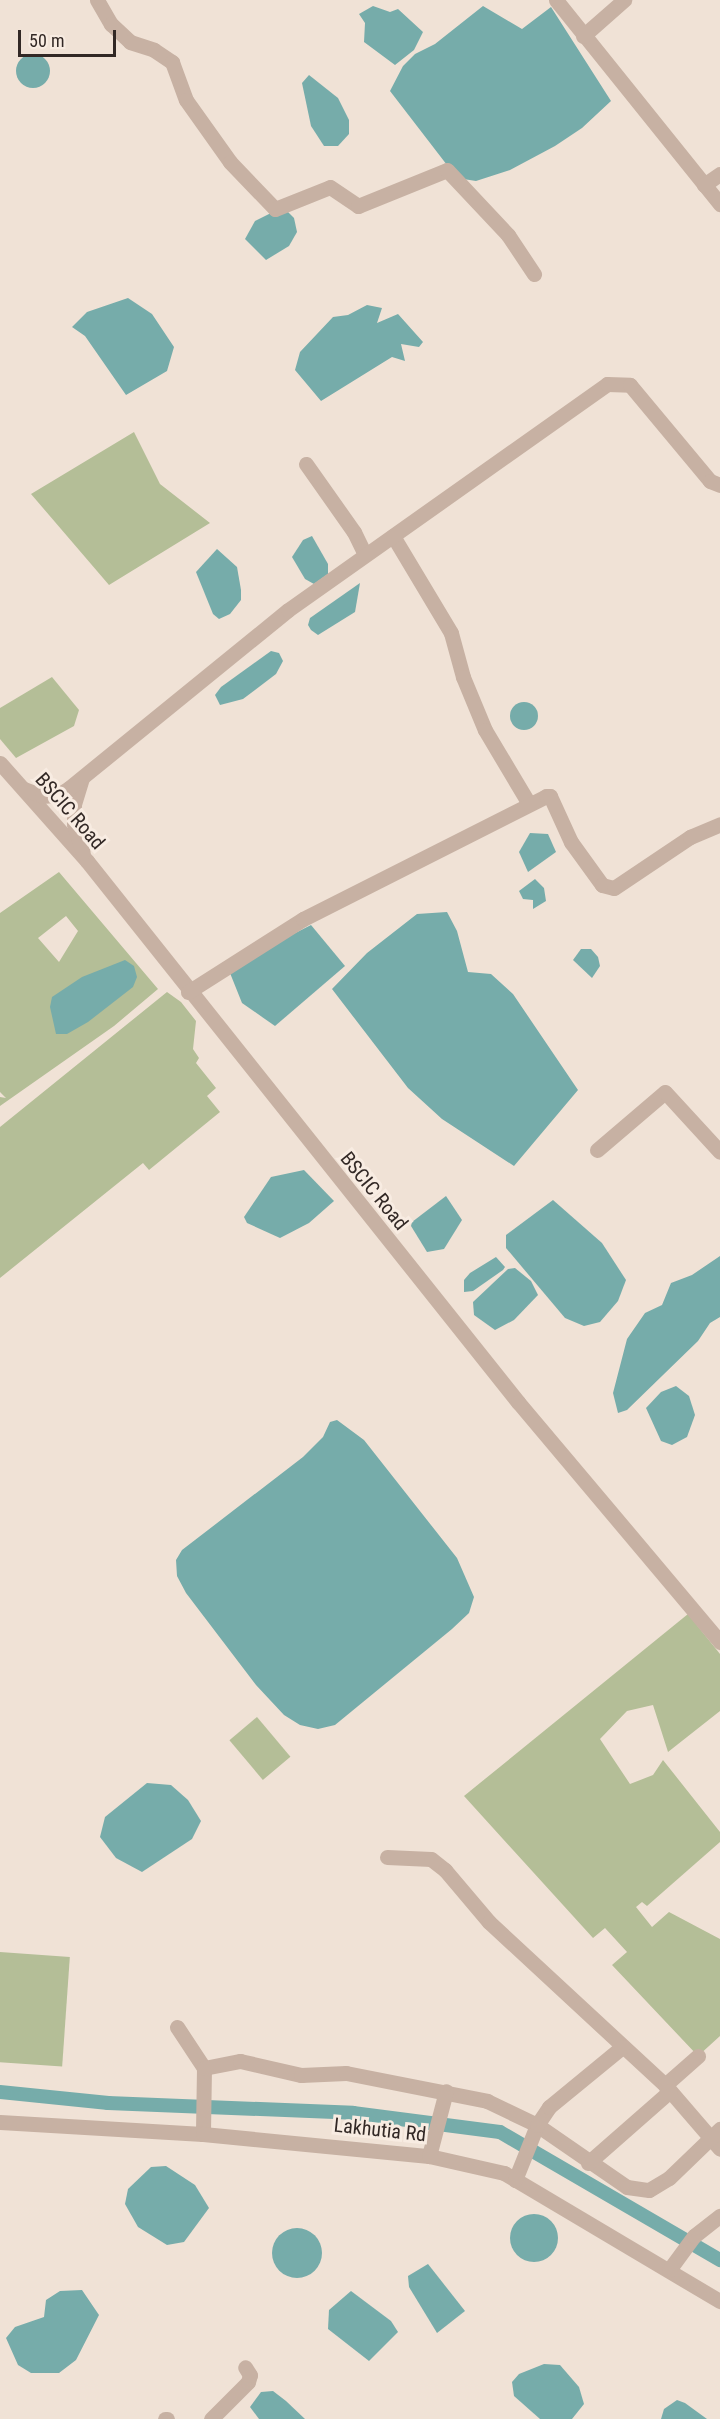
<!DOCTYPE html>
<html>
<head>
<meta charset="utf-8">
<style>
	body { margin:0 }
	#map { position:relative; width:720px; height:2419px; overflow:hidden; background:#f0e2d6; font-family:"Roboto Condensed",sans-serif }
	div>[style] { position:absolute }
	.green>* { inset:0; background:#b4be97; transform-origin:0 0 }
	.water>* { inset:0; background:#76acaa }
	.round { border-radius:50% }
	.canal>* { height:14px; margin:-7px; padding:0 7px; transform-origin:7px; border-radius:7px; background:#76acaa }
	.minor>* { height:15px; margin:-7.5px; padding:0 7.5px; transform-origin:7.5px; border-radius:7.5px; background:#c7b1a3 }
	span { translate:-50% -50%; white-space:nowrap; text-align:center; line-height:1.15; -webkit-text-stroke:6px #f8ece2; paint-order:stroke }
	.street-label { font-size:20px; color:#322825 }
	.scale { position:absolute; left:18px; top:30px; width:98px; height:27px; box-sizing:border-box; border:3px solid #322825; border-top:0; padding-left:8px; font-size:18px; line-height:21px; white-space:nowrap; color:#322825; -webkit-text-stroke:4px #f8ece2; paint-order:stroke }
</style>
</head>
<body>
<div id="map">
	<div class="green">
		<i style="clip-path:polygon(134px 432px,160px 484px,210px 523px,109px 585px,31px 494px)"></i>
		<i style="clip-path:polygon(52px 677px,79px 710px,74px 726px,16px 758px,0 739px,0 708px)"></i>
		<i style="clip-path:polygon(evenodd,59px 872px,158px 989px,114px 1026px,0 1106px,0 1097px,6px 1098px,0 1092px,0 913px,59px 872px,66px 916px,78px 931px,59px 962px,38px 938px,66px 916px)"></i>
		<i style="clip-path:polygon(167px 992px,181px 1002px,196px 1021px,193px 1049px,199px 1058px,196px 1063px,216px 1088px,207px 1096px,220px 1112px,149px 1170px,143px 1163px,0 1278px,0 1127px)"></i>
		<i style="clip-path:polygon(688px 1614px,720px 1654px,720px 1711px,668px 1752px,653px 1705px,627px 1711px,600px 1739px,630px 1784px,653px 1775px,663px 1760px,720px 1832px,720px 1842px,647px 1906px,642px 1902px,636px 1907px,652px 1927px,669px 1912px,720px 1939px,720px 2036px,698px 2056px,612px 1965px,627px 1952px,605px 1928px,593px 1938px,464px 1796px)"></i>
		<i style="left:257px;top:1717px;width:52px;height:36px;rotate:50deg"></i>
		<i style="left:0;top:1952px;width:70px;height:110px;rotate:4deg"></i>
	</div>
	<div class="water">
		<i style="clip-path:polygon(373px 6px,390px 12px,398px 9px,423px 32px,414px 50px,395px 65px,364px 42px,365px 23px,359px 14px)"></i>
		<i style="clip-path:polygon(483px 6px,522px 29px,551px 7px,611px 101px,582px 128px,555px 146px,510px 170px,476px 181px,457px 178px,390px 91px,403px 66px,415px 54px,435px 44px)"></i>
		<i class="round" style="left:16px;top:54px;width:34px;height:34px"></i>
		<i style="clip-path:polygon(309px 75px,338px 98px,349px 120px,349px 134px,338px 146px,324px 146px,311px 126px,302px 83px)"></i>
		<i style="clip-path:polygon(273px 212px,288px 212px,294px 218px,297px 232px,289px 246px,266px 260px,245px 239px,255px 221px)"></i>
		<i style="clip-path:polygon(128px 298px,152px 314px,174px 347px,167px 371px,126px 395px,85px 336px,72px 327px,87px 312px)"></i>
		<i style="clip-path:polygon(367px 305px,382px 308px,377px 323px,398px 314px,423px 342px,419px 347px,401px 344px,405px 361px,392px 357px,321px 401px,295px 370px,300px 352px,333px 317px,348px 315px)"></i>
		<i style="clip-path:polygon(312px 536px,328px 564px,328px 574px,314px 584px,305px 579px,292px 557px,303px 540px)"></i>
		<i style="clip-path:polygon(217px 549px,237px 567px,241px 590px,241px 600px,230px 614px,219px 619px,213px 614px,196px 572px)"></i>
		<i style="clip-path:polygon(360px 583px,355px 612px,318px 635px,311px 630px,308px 625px,310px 618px)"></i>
		<i style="clip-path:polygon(271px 651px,279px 653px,283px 661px,276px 674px,243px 699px,220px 705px,215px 695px,221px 687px)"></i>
		<i class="round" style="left:510px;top:702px;width:28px;height:28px"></i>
		<i style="clip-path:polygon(530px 833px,548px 834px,556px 852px,528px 872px,519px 852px)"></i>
		<i style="clip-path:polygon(535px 879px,544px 888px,546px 901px,533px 909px,533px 900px,523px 899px,519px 891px)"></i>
		<i style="clip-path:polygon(447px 912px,457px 931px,468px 972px,491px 974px,513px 994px,578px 1090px,514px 1166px,442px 1119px,408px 1088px,332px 989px,367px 953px,417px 914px)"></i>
		<i style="clip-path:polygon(311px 925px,345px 966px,275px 1026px,242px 1003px,230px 973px,262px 950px)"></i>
		<i style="clip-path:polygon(581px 949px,591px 949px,598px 957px,600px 966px,592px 978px,573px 960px)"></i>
		<i style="clip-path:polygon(125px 960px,134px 966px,137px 977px,133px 987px,88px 1022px,67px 1034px,56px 1034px,50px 1007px,52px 997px,82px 977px)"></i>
		<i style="clip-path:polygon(304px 1170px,334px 1201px,309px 1223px,280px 1238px,247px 1223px,244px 1217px,271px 1177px)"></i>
		<i style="clip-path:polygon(446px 1196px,462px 1220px,444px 1249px,427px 1252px,411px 1226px,412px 1222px)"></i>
		<i style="clip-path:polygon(553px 1200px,602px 1243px,626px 1280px,618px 1301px,600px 1322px,584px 1326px,565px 1318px,506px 1248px,506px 1235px)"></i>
		<i style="clip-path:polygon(720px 1256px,720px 1317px,710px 1323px,698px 1341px,627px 1410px,618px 1413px,613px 1393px,627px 1339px,645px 1313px,662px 1305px,671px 1283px,692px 1275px)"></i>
		<i style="clip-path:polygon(496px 1257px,505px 1267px,503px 1270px,473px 1291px,464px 1292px,464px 1280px,470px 1273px)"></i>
		<i style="clip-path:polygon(515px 1268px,531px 1281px,538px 1295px,514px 1320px,495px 1330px,474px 1315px,473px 1302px,508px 1269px)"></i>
		<i style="clip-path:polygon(676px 1386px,689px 1396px,695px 1415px,687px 1437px,672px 1445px,661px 1441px,646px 1408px,661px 1392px)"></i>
		<i style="clip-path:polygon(337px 1420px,364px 1440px,457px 1558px,474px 1597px,469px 1613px,452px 1629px,335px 1725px,318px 1729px,300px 1725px,284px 1715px,256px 1685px,186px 1593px,177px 1576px,176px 1560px,182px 1550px,303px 1457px,323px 1437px,330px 1422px)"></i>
		<i style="clip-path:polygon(147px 1783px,171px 1785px,188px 1800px,201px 1821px,192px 1839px,142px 1872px,116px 1858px,100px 1837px,105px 1817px)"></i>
		<i style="clip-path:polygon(166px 2166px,195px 2185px,209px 2208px,184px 2242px,167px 2245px,138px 2227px,125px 2204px,128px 2189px,151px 2167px)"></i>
		<i class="round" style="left:510px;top:2214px;width:48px;height:48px"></i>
		<i class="round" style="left:272px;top:2228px;width:50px;height:50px"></i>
		<i style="clip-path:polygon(428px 2264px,465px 2311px,437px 2333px,409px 2287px,408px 2276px)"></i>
		<i style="clip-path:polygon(82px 2290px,99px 2315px,76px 2360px,59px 2373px,31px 2373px,18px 2365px,6px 2338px,15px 2327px,44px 2317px,46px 2300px,60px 2291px)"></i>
		<i style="clip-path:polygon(351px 2291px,391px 2321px,398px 2332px,369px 2361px,328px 2329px,329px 2310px)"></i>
		<i style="clip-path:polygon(544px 2364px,560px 2365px,579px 2387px,584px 2404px,572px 2419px,540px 2419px,514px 2396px,512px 2382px,519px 2374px)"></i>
		<i style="clip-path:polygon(273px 2391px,286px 2401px,305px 2419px,259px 2419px,250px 2407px,261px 2392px)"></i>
		<i style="clip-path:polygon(677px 2400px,685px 2403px,707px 2419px,661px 2419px,664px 2409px)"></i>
	</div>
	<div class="canal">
		<i style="left:0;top:2092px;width:109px;rotate:5.8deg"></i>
		<i style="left:108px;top:2103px;width:245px;rotate:2.3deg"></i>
		<i style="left:353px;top:2113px;width:148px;rotate:7.4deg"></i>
		<i style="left:500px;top:2132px;width:255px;rotate:30.2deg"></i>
	</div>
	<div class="minor">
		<i style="left:97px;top:0;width:28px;rotate:60deg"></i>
		<i style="left:111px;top:24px;width:26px;rotate:43deg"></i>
		<i style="left:130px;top:42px;width:25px;rotate:18deg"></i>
		<i style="left:154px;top:50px;width:22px;rotate:34deg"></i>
		<i style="left:172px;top:62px;width:40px;rotate:69.8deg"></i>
		<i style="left:186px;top:100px;width:76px;rotate:54.6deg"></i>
		<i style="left:230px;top:162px;width:65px;rotate:46.2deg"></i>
		<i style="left:275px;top:209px;width:59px;rotate:-21.8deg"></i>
		<i style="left:330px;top:187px;width:34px;rotate:34deg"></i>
		<i style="left:358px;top:206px;width:96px;rotate:-22deg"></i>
		<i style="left:447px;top:170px;width:89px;rotate:46.8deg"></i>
		<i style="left:508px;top:235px;width:47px;rotate:56.3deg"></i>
		<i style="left:556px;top:0;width:262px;rotate:51.2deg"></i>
		<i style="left:583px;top:36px;width:55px;rotate:-41.3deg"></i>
		<i style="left:704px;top:185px;width:19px;rotate:-35deg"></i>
		<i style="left:306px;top:464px;width:83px;rotate:54.8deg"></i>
		<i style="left:354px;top:532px;width:25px;rotate:64deg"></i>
		<i style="left:393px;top:536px;width:113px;rotate:59.1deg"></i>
		<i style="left:451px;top:633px;width:46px;rotate:74.7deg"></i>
		<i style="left:463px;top:677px;width:57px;rotate:67.5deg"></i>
		<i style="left:485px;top:730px;width:84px;rotate:59.2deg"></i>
		<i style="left:0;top:763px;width:131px;rotate:48.4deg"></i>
		<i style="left:87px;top:861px;width:692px;rotate:51.46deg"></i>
		<i style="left:518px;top:1402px;width:314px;rotate:49.9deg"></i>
		<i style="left:82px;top:778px;width:28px;rotate:107deg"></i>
		<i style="left:74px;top:805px;width:19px;rotate:90deg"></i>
		<i style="left:74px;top:824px;width:30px;rotate:73deg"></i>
		<i style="left:24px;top:789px;width:19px;rotate:21deg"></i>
		<i style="left:42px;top:796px;width:16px;rotate:-4deg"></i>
		<i style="left:58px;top:795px;width:13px;rotate:-32deg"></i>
		<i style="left:69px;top:788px;width:282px;rotate:-39.1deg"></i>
		<i style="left:288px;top:610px;width:391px;rotate:-35.3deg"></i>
		<i style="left:607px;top:384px;width:23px;rotate:2deg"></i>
		<i style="left:630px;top:385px;width:125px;rotate:50.2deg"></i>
		<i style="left:710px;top:481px;width:11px;rotate:22deg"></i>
		<i style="left:188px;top:992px;width:136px;rotate:-32.4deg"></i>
		<i style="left:303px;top:919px;width:272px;rotate:-26.8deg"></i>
		<i style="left:546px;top:796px;width:4px"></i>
		<i style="left:550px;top:796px;width:51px;rotate:65.5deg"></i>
		<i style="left:571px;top:842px;width:53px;rotate:54.2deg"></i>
		<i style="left:602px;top:885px;width:12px;rotate:14deg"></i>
		<i style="left:614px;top:888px;width:92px;rotate:-33.9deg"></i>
		<i style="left:690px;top:837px;width:33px;rotate:-23deg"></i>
		<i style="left:597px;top:1150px;width:89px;rotate:-40.5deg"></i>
		<i style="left:665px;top:1092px;width:81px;rotate:47.5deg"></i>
		<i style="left:387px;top:1857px;width:44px;rotate:2.6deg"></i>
		<i style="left:431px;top:1859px;width:18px;rotate:38deg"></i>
		<i style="left:445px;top:1870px;width:68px;rotate:49.8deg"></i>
		<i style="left:489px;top:1922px;width:240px;rotate:42.8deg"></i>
		<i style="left:665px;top:2085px;width:84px;rotate:49.3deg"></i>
		<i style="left:177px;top:2027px;width:49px;rotate:56.6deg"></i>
		<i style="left:204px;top:2068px;width:66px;rotate:90.9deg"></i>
		<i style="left:204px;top:2068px;width:37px;rotate:-11deg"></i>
		<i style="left:240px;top:2061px;width:63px;rotate:12.9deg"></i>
		<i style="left:301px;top:2075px;width:45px;rotate:-2.5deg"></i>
		<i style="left:346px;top:2073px;width:144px;rotate:11.2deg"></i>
		<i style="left:487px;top:2101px;width:55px;rotate:25.6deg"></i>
		<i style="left:537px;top:2125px;width:109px;rotate:34.6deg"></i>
		<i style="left:627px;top:2187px;width:22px;rotate:8deg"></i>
		<i style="left:649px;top:2190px;width:23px;rotate:-31deg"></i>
		<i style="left:669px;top:2178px;width:71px;rotate:-43.9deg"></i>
		<i style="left:665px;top:2085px;width:44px;rotate:-41.3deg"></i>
		<i style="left:0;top:2122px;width:203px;rotate:3.4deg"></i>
		<i style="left:203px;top:2134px;width:227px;rotate:5.6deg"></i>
		<i style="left:429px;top:2156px;width:77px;rotate:12.8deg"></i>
		<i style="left:504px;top:2173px;width:251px;rotate:30.7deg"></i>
		<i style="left:429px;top:2156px;width:67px;rotate:-75.3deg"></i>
		<i style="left:588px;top:2163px;width:109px;rotate:-41.3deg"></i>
		<i style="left:515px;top:2180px;width:59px;rotate:-68.2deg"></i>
		<i style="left:537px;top:2125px;width:22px;rotate:-56deg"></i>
		<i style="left:549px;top:2107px;width:94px;rotate:-39.4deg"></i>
		<i style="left:669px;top:2270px;width:42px;rotate:-53.7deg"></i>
		<i style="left:694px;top:2236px;width:33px;rotate:-38deg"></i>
		<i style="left:165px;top:2419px;width:2px"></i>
		<i style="left:211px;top:2419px;width:52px;rotate:-45deg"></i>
		<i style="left:248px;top:2382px;width:7px;rotate:-74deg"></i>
		<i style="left:250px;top:2375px;width:9px;rotate:-122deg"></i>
	</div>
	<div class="street-label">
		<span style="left:70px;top:811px;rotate:49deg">BSCIC Road</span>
		<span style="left:374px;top:1191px;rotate:51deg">BSCIC Road</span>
		<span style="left:380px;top:2130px;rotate:6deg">Lakhutia Rd</span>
	</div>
	<div class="scale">50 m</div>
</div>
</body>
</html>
